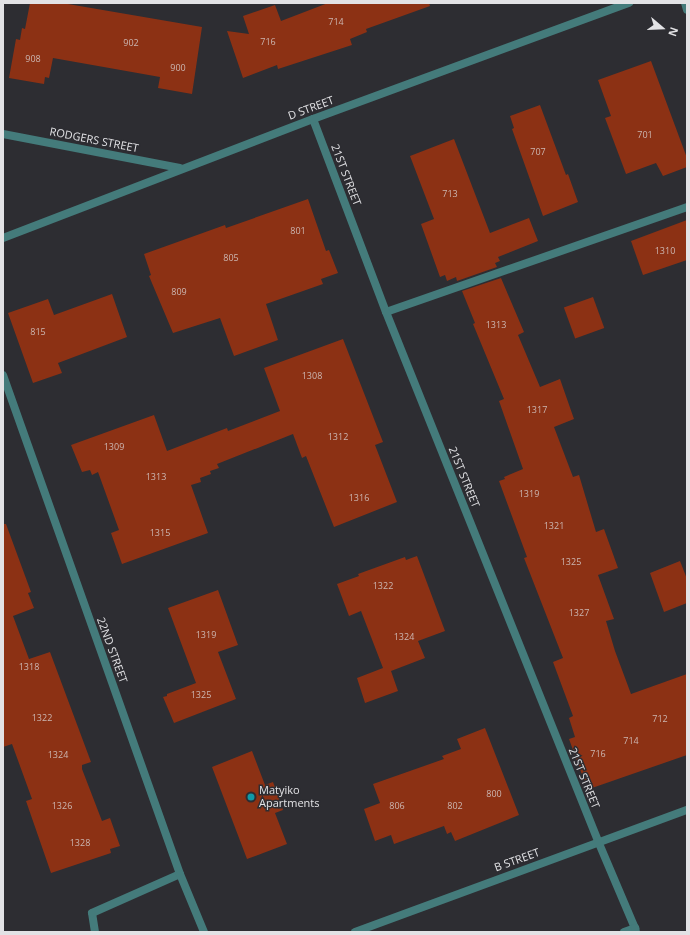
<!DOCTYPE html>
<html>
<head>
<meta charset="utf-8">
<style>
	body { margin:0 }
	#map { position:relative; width:690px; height:935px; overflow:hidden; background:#2d2d32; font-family:"Open Sans",sans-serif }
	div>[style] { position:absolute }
	.building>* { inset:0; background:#8c3114; transform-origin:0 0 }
	.lane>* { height:8px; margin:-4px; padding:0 4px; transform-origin:4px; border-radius:4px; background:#447b7b }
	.street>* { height:8px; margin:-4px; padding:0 4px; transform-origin:4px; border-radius:4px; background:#447b7b }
	.dots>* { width:11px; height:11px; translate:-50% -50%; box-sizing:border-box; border:2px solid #2d2d32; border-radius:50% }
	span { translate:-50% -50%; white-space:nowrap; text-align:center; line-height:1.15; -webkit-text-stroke:3px #2d2d32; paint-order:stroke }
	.number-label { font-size:9px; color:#ccb6b1 }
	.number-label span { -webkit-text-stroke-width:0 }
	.street-label { font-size:11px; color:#e2e2e5 }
	.poi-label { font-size:11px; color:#e2e2e5 }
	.left { translate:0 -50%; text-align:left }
	.frame { position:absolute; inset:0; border:4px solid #e2e2e5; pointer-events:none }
	.north { position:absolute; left:642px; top:8px; width:40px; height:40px; -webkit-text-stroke:3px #2d2d32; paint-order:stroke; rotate:109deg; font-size:11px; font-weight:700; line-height:16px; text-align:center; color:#e2e2e5 }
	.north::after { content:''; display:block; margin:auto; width:14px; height:18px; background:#e2e2e5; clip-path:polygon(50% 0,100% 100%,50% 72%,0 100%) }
</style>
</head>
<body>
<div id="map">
	<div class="building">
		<i style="clip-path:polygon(30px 3px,62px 3px,202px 27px,192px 94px,158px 88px,160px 77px,53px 58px,49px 78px,45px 77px,44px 84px,9px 78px,16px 39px,20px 40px,22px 28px,25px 29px)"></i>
		<i style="clip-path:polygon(328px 3px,429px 3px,430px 6px,366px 29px,367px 32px,350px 39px,352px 45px,278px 69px,277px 65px,243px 78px,227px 31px,249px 34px,243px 16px,275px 5px,281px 21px)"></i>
		<i style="clip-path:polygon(651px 61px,687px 158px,687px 167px,663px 176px,656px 163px,626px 174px,605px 118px,611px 116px,598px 80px)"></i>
		<i style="clip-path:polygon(540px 105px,566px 175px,568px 174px,578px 202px,543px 216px,512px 129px,514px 128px,510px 116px)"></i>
		<i style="clip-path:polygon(454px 139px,490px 233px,529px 218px,538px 241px,498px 257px,500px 261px,495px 263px,497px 267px,457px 281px,456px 277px,447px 281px,445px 275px,440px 277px,421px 224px,434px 219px,410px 156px)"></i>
		<i style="clip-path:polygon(308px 199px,326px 251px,329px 250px,338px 273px,321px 279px,323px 284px,266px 304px,278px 340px,234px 356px,220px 318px,173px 333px,149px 276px,151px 275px,144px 254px,225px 225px,226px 228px)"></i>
		<i style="clip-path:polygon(687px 220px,687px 260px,643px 275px,631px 241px)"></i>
		<i style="clip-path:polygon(501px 278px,524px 332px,518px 335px,540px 387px,560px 379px,574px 419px,554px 427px,573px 477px,579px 475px,596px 532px,604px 529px,618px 568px,598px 575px,614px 619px,606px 621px,615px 651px,631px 694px,687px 674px,687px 755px,592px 788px,589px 781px,585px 783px,569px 739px,575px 737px,569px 718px,573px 716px,553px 662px,563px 658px,524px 558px,527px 557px,499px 481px,505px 479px,504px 477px,523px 469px,499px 401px,504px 399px,473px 324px,475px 323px,462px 291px)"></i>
		<i style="clip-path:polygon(112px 294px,127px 337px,58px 363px,62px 373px,33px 383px,8px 313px,48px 299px,54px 315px)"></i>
		<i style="left:593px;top:297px;width:33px;height:31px;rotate:70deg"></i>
		<i style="clip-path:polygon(343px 339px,383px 442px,375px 445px,397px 502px,334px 527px,306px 456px,302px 458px,293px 434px,217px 464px,219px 468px,210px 471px,211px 474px,200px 478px,201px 482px,191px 485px,208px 533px,122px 564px,111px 533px,119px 530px,98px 472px,92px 475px,90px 470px,82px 472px,71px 445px,154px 415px,167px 451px,227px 428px,228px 431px,280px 411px,264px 368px)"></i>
		<i style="clip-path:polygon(3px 524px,6px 524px,31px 592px,28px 593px,34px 608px,13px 616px,29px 659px,50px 652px,91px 762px,82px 765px,82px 769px,102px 821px,110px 818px,120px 846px,110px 849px,111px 853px,51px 873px,26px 801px,32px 799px,12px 744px,3px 747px)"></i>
		<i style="clip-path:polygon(417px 556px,445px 631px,418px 641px,425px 658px,391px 671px,398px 691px,365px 703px,357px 678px,383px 668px,361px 611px,349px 616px,337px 584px,359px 576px,358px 574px,405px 557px,406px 560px)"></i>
		<i style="clip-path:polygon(680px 561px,687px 579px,687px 603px,664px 612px,650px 573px)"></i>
		<i style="clip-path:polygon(218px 590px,238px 645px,218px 652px,236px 699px,174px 723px,163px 697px,167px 696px,167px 694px,196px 683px,168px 608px)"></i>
		<i style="clip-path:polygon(485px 728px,519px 815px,455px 841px,451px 832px,447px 834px,444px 826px,394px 844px,391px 835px,375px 841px,364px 809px,380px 803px,373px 784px,444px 759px,442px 756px,461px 749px,457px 739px)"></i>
		<i style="clip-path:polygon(252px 751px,265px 785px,273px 782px,283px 810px,275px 813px,287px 844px,247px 859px,212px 767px)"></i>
	</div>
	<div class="lane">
		<i style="left:386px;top:312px;width:319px;rotate:-19.2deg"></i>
		<i style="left:598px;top:841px;width:95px;rotate:67deg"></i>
		<i style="left:95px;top:932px;width:19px;rotate:-99deg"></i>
		<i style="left:92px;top:913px;width:96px;rotate:-23.9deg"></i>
		<i style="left:624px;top:932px;width:12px;rotate:-20deg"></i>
		<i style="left:635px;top:928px;width:4px;rotate:76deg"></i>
	</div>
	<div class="street">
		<i style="left:685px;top:3px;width:7px;rotate:74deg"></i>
		<i style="left:313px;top:119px;width:206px;rotate:69.3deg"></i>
		<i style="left:386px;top:312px;width:570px;rotate:68.16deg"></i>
		<i style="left:3px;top:134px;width:180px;rotate:10.9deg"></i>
		<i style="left:3px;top:238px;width:332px;rotate:-21deg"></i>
		<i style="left:313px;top:119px;width:337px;rotate:-20.2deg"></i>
		<i style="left:3px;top:375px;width:529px;rotate:70.47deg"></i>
		<i style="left:180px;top:874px;width:63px;rotate:67.5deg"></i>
		<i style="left:355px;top:932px;width:354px;rotate:-20.2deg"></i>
	</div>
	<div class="dots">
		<i style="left:251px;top:797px;background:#0f9aa8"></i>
	</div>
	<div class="number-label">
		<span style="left:336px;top:22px">714</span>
		<span style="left:268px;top:42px">716</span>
		<span style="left:131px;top:43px">902</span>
		<span style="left:33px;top:59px">908</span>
		<span style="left:178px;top:68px">900</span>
		<span style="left:645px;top:135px">701</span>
		<span style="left:538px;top:152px">707</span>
		<span style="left:450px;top:194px">713</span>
		<span style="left:298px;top:231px">801</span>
		<span style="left:665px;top:251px">1310</span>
		<span style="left:231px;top:258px">805</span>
		<span style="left:179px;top:292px">809</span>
		<span style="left:496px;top:325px">1313</span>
		<span style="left:38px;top:332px">815</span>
		<span style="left:312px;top:376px">1308</span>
		<span style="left:537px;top:410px">1317</span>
		<span style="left:338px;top:437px">1312</span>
		<span style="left:114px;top:447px">1309</span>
		<span style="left:156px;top:477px">1313</span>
		<span style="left:529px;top:494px">1319</span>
		<span style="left:359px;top:498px">1316</span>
		<span style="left:554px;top:526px">1321</span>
		<span style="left:160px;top:533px">1315</span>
		<span style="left:571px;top:562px">1325</span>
		<span style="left:383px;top:586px">1322</span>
		<span style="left:579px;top:613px">1327</span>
		<span style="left:206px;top:635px">1319</span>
		<span style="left:404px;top:637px">1324</span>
		<span style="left:29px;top:667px">1318</span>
		<span style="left:201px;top:695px">1325</span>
		<span style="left:42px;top:718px">1322</span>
		<span style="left:660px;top:719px">712</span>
		<span style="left:631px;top:741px">714</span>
		<span style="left:598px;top:754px">716</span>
		<span style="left:58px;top:755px">1324</span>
		<span style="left:494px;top:794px">800</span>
		<span style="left:62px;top:806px">1326</span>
		<span style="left:397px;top:806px">806</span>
		<span style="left:455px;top:806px">802</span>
		<span style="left:80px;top:843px">1328</span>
	</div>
	<div class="street-label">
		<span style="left:311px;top:108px;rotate:-20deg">D STREET</span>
		<span style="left:94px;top:140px;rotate:11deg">RODGERS STREET</span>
		<span style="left:346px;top:175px;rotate:69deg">21ST STREET</span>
		<span style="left:464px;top:477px;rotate:68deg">21ST STREET</span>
		<span style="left:112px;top:650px;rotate:70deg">22ND STREET</span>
		<span style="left:584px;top:778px;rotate:68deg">21ST STREET</span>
		<span style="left:517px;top:860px;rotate:-20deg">B STREET</span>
	</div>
	<div class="poi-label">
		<span class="left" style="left:259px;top:797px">Matyiko<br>Apartments</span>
	</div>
	<div class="frame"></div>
	<div class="north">N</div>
</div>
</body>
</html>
